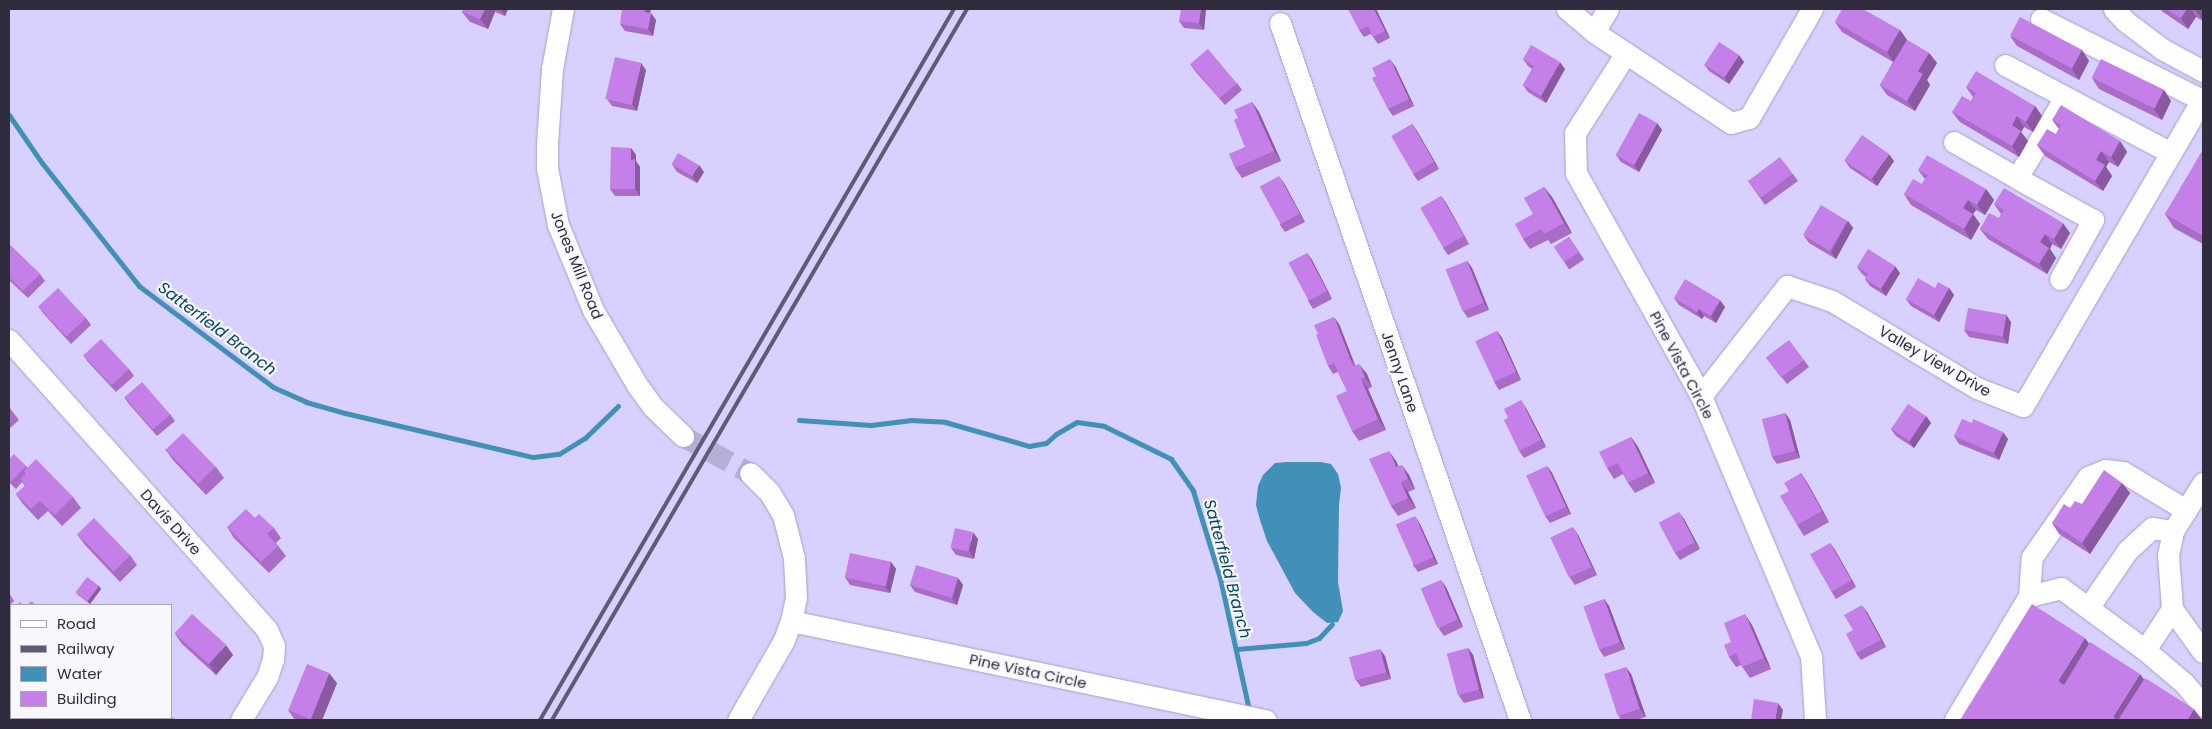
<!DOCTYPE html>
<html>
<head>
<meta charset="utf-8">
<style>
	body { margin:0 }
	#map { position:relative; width:2212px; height:729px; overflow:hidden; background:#d8d0fe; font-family:Poppins,sans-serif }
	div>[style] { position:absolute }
	.water>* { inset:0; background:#4090b8 }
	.stream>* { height:5px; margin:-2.5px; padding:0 2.5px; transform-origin:2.5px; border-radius:2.5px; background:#4090b8 }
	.minor-tunnel>* { height:21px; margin-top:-10.5px; transform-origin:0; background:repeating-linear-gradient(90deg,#b6afd8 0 21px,transparent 0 32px) }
	.roads { filter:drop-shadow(0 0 1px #a79fcb) drop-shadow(0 0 1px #a79fcb) }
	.minor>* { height:21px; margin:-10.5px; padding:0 10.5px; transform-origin:10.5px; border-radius:10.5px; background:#fff }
	.rail>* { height:4px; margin:-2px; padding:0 2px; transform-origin:2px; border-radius:2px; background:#605b75 }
	.wall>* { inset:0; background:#a96dc8; transform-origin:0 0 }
	.shaded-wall>* { inset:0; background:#8a59a2 }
	.building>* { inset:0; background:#c57fe8; transform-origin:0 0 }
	span { translate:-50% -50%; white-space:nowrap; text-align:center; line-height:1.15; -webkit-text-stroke:4.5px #f8f7fc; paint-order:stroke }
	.street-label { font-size:15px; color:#302c3e }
	.water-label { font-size:16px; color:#004562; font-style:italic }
	.frame { position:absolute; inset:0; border:10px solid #302c3e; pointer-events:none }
	.legend { position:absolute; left:10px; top:604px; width:162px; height:115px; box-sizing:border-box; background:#f8f7fc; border:1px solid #a8a6b0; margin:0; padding:6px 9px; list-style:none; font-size:15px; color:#302c3e }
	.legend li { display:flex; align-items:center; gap:10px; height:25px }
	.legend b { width:25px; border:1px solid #a8a6b0 }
</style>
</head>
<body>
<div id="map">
	<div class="water">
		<i style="clip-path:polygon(1287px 462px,1321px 462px,1331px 464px,1338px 474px,1341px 488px,1339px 505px,1338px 582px,1343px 611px,1338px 622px,1327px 623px,1313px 612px,1295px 593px,1267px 541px,1260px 520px,1256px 505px,1258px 486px,1263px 475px,1275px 463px)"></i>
	</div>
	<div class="stream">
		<i style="left:9px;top:115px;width:58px;rotate:55.5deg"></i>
		<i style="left:42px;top:163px;width:157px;rotate:51.7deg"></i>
		<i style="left:139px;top:286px;width:168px;rotate:37deg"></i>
		<i style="left:273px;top:387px;width:36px;rotate:24deg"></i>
		<i style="left:306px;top:402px;width:41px;rotate:15.8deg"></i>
		<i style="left:345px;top:413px;width:193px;rotate:13.2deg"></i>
		<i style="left:533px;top:457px;width:26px;rotate:-7deg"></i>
		<i style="left:559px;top:454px;width:31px;rotate:-32deg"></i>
		<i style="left:585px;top:438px;width:46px;rotate:-44.1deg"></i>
		<i style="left:799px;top:420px;width:72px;rotate:4deg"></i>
		<i style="left:871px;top:425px;width:39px;rotate:-7deg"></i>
		<i style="left:910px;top:420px;width:35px;rotate:3deg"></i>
		<i style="left:945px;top:422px;width:87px;rotate:15.9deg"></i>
		<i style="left:1029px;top:446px;width:17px;rotate:-10deg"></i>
		<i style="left:1046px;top:443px;width:13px;rotate:-42deg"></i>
		<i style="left:1056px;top:434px;width:24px;rotate:-30deg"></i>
		<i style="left:1077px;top:422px;width:27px;rotate:8deg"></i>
		<i style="left:1104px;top:426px;width:75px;rotate:26.2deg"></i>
		<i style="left:1171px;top:459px;width:39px;rotate:55deg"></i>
		<i style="left:1193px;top:491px;width:91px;rotate:72.8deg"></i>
		<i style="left:1220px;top:578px;width:135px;rotate:77.6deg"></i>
		<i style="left:1237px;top:649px;width:69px;rotate:-5deg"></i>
		<i style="left:1306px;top:643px;width:14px;rotate:-21deg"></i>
		<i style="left:1319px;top:638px;width:19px;rotate:-47deg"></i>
	</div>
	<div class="minor-tunnel">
		<i style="left:683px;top:436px;width:77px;rotate:28.9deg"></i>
	</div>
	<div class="roads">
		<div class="minor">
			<i style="left:563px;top:9px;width:61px;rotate:100.4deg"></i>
			<i style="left:552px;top:69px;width:75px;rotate:93.8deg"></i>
			<i style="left:547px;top:144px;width:24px;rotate:90deg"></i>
			<i style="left:547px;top:168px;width:58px;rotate:79.1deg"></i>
			<i style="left:558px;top:225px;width:92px;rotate:67.6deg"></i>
			<i style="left:593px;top:310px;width:87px;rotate:59.6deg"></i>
			<i style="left:637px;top:385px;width:27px;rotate:54deg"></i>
			<i style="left:653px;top:407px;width:42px;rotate:44deg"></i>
			<i style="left:1567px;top:9px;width:35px;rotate:40deg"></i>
			<i style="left:1594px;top:32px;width:164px;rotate:33.6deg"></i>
			<i style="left:1731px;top:123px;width:19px;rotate:-16deg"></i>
			<i style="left:1749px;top:118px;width:126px;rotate:-60deg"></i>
			<i style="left:2114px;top:9px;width:16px;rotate:47deg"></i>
			<i style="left:2125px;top:21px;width:46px;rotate:37.1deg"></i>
			<i style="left:2162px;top:49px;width:47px;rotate:28.2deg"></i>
			<i style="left:2041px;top:19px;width:180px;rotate:26.7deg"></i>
			<i style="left:1280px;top:23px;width:737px;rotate:71deg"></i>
			<i style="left:1594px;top:32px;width:27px;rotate:-59deg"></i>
			<i style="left:1626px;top:53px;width:95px;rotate:122.5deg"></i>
			<i style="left:1575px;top:133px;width:40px;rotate:88.6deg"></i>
			<i style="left:1576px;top:173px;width:256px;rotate:60.7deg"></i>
			<i style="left:1701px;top:396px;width:282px;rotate:67.1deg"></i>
			<i style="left:1811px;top:656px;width:64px;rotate:86.4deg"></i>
			<i style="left:2005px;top:65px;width:188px;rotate:27.9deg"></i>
			<i style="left:1954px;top:142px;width:73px;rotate:29.7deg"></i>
			<i style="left:2060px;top:279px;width:68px;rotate:-60.8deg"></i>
			<i style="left:2093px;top:220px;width:87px;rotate:-151.1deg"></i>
			<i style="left:2017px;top:178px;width:94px;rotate:-59.3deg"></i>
			<i style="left:9px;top:340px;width:388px;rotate:48.3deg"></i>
			<i style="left:267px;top:630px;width:17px;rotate:66deg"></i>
			<i style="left:274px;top:646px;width:13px;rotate:94deg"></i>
			<i style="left:273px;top:659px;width:19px;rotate:108deg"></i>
			<i style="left:267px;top:677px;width:50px;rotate:121.2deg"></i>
			<i style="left:1701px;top:396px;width:140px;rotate:-52deg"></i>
			<i style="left:1787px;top:286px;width:47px;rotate:18.4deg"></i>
			<i style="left:1832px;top:301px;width:169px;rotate:31deg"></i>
			<i style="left:1977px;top:388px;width:49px;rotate:21.4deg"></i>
			<i style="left:2023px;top:406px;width:357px;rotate:-59.7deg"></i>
			<i style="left:2029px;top:596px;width:39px;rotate:-86deg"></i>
			<i style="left:2032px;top:557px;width:98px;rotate:-55deg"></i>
			<i style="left:2088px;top:477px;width:18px;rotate:-22deg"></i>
			<i style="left:2105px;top:470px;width:18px;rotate:6deg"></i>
			<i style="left:2123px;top:472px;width:74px;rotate:31.1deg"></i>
			<i style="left:2088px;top:608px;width:69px;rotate:-55.6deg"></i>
			<i style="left:2127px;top:551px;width:34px;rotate:-43deg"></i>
			<i style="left:2152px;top:528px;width:21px;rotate:8deg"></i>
			<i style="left:2172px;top:609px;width:53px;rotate:54.2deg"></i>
			<i style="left:791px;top:621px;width:485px;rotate:11.8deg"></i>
			<i style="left:2145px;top:650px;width:51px;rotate:40.2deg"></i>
			<i style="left:2184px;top:683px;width:30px;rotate:50deg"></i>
			<i style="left:9px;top:716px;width:5px;rotate:53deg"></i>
			<i style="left:738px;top:720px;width:92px;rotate:-60.1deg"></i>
			<i style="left:784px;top:640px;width:20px;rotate:-70deg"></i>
			<i style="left:791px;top:621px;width:24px;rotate:-78deg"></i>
			<i style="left:796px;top:598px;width:40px;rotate:-92.9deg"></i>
			<i style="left:794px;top:558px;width:44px;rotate:-104.3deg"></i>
			<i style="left:783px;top:515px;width:26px;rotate:-121deg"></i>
			<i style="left:770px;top:493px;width:28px;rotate:-135deg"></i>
			<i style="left:1955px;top:720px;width:144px;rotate:-59.2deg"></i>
			<i style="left:2029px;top:596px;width:33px;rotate:-14deg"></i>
			<i style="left:2061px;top:588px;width:104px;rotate:36.4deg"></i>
			<i style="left:2145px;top:650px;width:49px;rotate:-56.6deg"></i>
			<i style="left:2172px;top:609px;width:54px;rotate:-94.2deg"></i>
			<i style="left:2168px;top:555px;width:25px;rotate:-78deg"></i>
			<i style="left:2173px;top:531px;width:57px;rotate:-58deg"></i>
		</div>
	</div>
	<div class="rail">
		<i style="left:540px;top:720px;width:823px;rotate:-59.79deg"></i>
		<i style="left:552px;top:720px;width:823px;rotate:-59.73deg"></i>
	</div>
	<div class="wall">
		<i style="clip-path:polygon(464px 9px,508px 9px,505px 16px,495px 12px,488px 29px,470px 22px,462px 12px)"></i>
		<i style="clip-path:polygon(1206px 9px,1204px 30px,1184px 28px,1179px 21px)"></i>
		<i style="clip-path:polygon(1376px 9px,1390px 38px,1378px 44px,1371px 34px,1364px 37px,1359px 30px)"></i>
		<i style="clip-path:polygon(2160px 9px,2203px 9px,2203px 21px,2196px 17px,2188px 29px,2163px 12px)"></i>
		<i style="clip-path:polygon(650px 13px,656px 20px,653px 36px,625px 31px,620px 24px)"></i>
		<i style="clip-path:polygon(1835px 22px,1900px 30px,1907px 40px,1929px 53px,1937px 63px,1927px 80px,1930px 85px,1915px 111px,1887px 95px,1880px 85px,1893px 62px,1842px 32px)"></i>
		<i style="clip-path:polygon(2010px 36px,2082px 50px,2089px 61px,2079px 80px,2017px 46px)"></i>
		<i style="clip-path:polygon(1523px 59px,1565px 69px,1546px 103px,1528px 92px,1523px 85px,1532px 69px,1528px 66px)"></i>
		<i style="clip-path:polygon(1744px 62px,1729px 84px,1709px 71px,1704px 64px)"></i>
		<i style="clip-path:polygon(1190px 64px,1237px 83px,1242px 90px,1225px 105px,1195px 71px)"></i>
		<i style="clip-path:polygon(1395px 66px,1414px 106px,1393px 116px,1388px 109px)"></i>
		<i style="clip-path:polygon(646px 70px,637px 111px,612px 106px,607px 99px)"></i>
		<i style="clip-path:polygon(2092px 78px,2164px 90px,2171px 101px,2162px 120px,2099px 89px)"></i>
		<i style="clip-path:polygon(1966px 87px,2035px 106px,2042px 116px,2033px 132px,2024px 127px,2021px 132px,2028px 141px,2019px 157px,1960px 122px,1952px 112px,1971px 101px,1973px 97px)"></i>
		<i style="clip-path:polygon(1252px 102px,1259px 112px,1281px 161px,1242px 178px,1235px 168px,1245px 147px,1238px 118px)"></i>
		<i style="clip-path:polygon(2052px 120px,2120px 141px,2127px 152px,2118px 167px,2109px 162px,2106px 167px,2112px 176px,2103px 191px,2045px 156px,2037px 145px,2056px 134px,2059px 129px)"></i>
		<i style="clip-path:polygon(1657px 123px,1662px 130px,1639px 172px,1621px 162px,1616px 155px)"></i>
		<i style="clip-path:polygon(1412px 124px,1417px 131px,1439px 169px,1418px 181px,1413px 174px)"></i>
		<i style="clip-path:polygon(631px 148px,636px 155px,636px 161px,640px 167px,640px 196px,615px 196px,610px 189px)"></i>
		<i style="clip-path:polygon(2203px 152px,2203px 244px,2174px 228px,2165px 214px)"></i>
		<i style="clip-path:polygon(1845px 161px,1894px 161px,1877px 186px,1850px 168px)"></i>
		<i style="clip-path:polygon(672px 164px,704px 172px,697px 183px,677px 172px)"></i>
		<i style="clip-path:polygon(1918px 170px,1986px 189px,1994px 200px,1985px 215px,1976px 210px,1973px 214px,1980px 224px,1971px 240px,1911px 205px,1904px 194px,1922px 184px,1925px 179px)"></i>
		<i style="clip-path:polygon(1793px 174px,1798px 181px,1765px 205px,1748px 181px)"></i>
		<i style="clip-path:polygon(1284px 183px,1305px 222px,1285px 232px,1280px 225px)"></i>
		<i style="clip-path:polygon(1544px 187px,1552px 197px,1572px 233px,1551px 244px,1548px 240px,1530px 249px,1523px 239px)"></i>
		<i style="clip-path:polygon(1441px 196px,1446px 203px,1469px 244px,1448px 255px,1443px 248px)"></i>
		<i style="clip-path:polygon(1994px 204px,2070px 233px,2061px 249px,2052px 244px,2050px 249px,2056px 258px,2047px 274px,1988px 239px,1980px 229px,1999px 218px,2001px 214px)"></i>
		<i style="clip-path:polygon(1848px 221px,1853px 228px,1836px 259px,1809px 243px,1804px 236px)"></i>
		<i style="left:1569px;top:237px;width:27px;height:18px;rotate:56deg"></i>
		<i style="clip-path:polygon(9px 244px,40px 274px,45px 281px,28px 298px,9px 280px)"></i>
		<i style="clip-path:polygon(1307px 253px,1312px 260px,1332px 299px,1313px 309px,1308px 301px)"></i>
		<i style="clip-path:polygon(1467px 261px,1472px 268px,1489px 310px,1468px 318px,1463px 311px)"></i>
		<i style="clip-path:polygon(1857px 267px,1900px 273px,1886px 296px,1870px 286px,1865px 279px,1866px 277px,1862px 274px)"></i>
		<i style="clip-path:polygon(1949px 288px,1954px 295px,1939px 322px,1911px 306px,1906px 299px)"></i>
		<i style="clip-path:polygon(1674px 298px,1725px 307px,1716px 323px,1704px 316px,1702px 319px,1679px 305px)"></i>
		<i style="clip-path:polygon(38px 306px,86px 318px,91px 325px,71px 344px,43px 313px)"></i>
		<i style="clip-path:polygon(2006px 315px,2011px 322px,2008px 344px,1969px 337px,1964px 330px)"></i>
		<i style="clip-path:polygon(1339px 324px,1355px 365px,1367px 374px,1372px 387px,1368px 389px,1386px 430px,1359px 441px,1352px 431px,1347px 391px,1338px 372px,1333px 374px,1328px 366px)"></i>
		<i style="clip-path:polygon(1497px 331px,1502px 338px,1521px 380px,1499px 390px,1494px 382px)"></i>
		<i style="clip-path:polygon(83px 355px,129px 369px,134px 376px,116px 392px,88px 362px)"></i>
		<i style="clip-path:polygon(1766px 357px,1804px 360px,1809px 367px,1787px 384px)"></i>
		<i style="clip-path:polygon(124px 397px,170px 414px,175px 421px,157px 436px,129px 404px)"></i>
		<i style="clip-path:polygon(9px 407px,19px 420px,9px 429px)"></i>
		<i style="clip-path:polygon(1526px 408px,1546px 447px,1524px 458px,1519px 451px,1508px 418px)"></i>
		<i style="clip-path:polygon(1785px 413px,1790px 420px,1800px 458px,1777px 464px,1772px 457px)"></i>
		<i style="clip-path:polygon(1926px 416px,1931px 423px,1914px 448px,1896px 436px,1891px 429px)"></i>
		<i style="clip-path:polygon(1972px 423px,2008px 439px,1999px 460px,1959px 444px,1954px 436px)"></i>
		<i style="clip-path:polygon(1631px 437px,1638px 447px,1655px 483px,1635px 493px,1628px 483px,1623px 474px,1614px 479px,1607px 468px)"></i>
		<i style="clip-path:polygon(165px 449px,216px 467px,224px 478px,206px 495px,173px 460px)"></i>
		<i style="clip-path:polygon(9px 459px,26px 466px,28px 468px,73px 497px,81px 508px,62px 526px,48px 511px,38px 520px,23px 504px,16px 494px,25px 486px,22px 482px,16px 489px,9px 482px)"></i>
		<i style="clip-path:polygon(1396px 461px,1398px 466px,1409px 475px,1415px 489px,1408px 492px,1416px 508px,1398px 516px,1391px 506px)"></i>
		<i style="clip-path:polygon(1547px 466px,1552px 473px,1571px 514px,1550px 523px,1545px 516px)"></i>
		<i style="clip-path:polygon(1801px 473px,1808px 484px,1829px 522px,1804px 536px,1797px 525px,1789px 491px)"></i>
		<i style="clip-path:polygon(2122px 483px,2130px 493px,2090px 554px,2059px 534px,2052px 523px,2070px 508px,2082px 504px)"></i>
		<i style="clip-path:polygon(255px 518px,274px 528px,281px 538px,276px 543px,286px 556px,269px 573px,234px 538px,227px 527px)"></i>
		<i style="clip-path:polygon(1684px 519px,1700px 549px,1680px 560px,1675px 553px)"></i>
		<i style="clip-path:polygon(1420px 524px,1438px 564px,1418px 572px,1413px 565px)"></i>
		<i style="clip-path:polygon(77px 534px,130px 555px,137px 565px,120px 582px,85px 545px)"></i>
		<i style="clip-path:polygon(1578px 535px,1597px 575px,1575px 585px,1570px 578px)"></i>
		<i style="clip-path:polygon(978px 539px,974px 559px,956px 555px,951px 548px)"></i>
		<i style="clip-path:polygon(1830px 543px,1835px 550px,1856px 587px,1836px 599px,1831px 591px)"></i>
		<i style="clip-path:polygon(891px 562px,896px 569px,890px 593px,850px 585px,845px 577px)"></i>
		<i style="clip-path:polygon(958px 578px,963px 585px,957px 605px,915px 592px,910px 585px)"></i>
		<i style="clip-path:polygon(99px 586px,101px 589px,90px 604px,78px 595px,76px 592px)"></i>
		<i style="clip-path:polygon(1446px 587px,1463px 627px,1444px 636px,1439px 629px)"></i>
		<i style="clip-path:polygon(9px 593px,14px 601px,9px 606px)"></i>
		<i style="clip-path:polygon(1604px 599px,1609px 606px,1625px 649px,1604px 657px,1599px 649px)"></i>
		<i style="clip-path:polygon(1867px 612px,1886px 647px,1861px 660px,1856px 653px,1853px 630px)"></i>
		<i style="clip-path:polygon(1752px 625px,1771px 669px,1750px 678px,1741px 665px,1736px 667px,1729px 657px,1731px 642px)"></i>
		<i style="clip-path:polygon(175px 634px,233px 655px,216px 675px,182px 644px)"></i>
		<i style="clip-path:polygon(1468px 648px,1473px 655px,1484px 698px,1464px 703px,1459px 696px)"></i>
		<i style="clip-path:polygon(1385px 656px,1391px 679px,1361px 687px,1356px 680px)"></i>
		<i style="clip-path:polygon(1631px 674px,1646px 717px,1635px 720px,1621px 720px,1619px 717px)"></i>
		<i style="clip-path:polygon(337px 683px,322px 720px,295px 720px,288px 710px)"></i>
		<i style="clip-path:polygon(72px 718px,86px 718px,83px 720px,74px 720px)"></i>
	</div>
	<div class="shaded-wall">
		<i style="clip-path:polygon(485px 9px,493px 9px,495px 12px,488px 29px,480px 19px)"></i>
		<i style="clip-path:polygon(500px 9px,508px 9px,505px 16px)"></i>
		<i style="clip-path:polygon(645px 9px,651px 9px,649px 19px,644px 12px)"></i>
		<i style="clip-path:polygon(1201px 9px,1206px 9px,1204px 30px,1199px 23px)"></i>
		<i style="clip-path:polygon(1374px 9px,1376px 9px,1390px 38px,1385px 31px)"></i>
		<i style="clip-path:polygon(2187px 9px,2191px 9px,2196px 17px,2188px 29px,2181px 18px)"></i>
		<i style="clip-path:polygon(2197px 9px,2203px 9px,2203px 21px,2196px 11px)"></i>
		<i style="clip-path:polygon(651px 13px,656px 20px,653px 36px,648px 29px)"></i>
		<i style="clip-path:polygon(1900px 30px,1907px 40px,1894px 63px,1887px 52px)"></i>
		<i style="clip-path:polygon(2082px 50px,2089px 61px,2079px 80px,2072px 69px)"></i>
		<i style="clip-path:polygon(1929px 53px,1937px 63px,1927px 80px,1930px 85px,1915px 111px,1907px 101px,1918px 71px)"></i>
		<i style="clip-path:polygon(1739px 55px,1744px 62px,1729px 84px,1724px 77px)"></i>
		<i style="clip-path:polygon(1390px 59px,1395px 66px,1414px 106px,1409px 99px)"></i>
		<i style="clip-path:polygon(1560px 62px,1565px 69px,1546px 103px,1541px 96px)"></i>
		<i style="clip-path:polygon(641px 63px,646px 70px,637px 111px,632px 104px)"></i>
		<i style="clip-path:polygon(2164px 90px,2171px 101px,2162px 120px,2154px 109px)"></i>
		<i style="clip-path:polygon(1252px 102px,1259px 112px,1281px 161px,1274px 151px)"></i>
		<i style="clip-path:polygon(2035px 106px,2042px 116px,2033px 132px,2026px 122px)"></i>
		<i style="clip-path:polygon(2017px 116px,2024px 127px,2021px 132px,2028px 141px,2019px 157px,2012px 146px,2012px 125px)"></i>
		<i style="clip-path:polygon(1657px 123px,1662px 130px,1639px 172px,1634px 165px)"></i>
		<i style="clip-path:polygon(1412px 124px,1417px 131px,1439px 169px,1434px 162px)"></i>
		<i style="clip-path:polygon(2120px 141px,2127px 152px,2118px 167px,2111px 157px)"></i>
		<i style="clip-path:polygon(631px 148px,636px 155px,636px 161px,640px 167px,640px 196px,635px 189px,631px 160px)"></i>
		<i style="clip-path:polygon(2101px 151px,2109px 162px,2106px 167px,2112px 176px,2103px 191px,2095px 181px,2096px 160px)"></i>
		<i style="clip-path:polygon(1889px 154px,1894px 161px,1877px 186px,1872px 179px)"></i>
		<i style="clip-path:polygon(699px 165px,704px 172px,697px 183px,692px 176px)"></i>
		<i style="clip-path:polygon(1279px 176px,1284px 183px,1305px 222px,1300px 214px)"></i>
		<i style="clip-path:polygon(1544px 187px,1552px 197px,1572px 233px,1564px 223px)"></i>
		<i style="clip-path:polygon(1986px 189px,1994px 200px,1985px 215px,1977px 205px)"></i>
		<i style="clip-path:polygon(1441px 196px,1446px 203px,1469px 244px,1464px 236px)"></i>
		<i style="clip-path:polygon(1968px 200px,1976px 210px,1973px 214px,1980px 224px,1971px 240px,1964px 229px,1963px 208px)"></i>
		<i style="clip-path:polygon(1848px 221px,1853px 228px,1836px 259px,1831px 252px)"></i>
		<i style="clip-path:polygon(2063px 223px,2070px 233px,2061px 249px,2054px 239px)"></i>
		<i style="clip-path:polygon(2045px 234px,2052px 244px,2050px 249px,2056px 258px,2047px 274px,2039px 264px,2040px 242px)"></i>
		<i style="clip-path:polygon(1307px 253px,1312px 260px,1332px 299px,1327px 291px)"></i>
		<i style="clip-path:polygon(1467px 261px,1472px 268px,1489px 310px,1484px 303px)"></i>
		<i style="clip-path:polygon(1895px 266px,1900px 273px,1886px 296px,1881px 289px)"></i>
		<i style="clip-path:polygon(1949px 288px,1954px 295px,1939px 322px,1934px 315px)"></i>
		<i style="clip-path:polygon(1720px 300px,1725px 307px,1716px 323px,1711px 316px)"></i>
		<i style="clip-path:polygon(1699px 309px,1704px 316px,1702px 319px,1697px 312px)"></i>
		<i style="clip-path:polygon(2006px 315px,2011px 322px,2008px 344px,2003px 337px)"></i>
		<i style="clip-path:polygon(1334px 317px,1339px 324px,1355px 365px,1350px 358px)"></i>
		<i style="clip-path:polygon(1497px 331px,1502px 338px,1521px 380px,1516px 372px)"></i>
		<i style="clip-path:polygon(1359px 364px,1367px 374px,1372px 387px,1365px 377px)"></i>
		<i style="clip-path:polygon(1361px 379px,1368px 389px,1386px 430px,1378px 419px)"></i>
		<i style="clip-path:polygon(1521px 400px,1526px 408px,1546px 447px,1541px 440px)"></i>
		<i style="clip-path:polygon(1785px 413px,1790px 420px,1800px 458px,1795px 451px)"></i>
		<i style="clip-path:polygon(1926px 416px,1931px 423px,1914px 448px,1909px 441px)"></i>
		<i style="clip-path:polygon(2003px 432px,2008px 439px,1999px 460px,1994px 453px)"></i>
		<i style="clip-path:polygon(1631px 437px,1638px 447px,1655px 483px,1648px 473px)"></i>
		<i style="clip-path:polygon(1389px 451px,1396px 461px,1404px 478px,1396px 467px)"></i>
		<i style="clip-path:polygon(1402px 465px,1409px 475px,1415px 489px,1408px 479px)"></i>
		<i style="clip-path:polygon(1547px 466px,1552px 473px,1571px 514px,1566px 507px)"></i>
		<i style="clip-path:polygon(1801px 473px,1808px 484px,1829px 522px,1822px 511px)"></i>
		<i style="clip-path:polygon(1401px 482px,1408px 492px,1416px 508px,1408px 498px)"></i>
		<i style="clip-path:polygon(2122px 483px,2130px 493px,2090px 554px,2082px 543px)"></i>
		<i style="clip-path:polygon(1679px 512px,1684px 519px,1700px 549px,1695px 542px)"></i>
		<i style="clip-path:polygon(1415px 516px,1420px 524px,1438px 564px,1433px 557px)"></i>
		<i style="clip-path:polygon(1573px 527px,1578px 535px,1597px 575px,1592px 567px)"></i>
		<i style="clip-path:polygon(973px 532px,978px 539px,974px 559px,969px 551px)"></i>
		<i style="clip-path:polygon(1830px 543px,1835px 550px,1856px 587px,1851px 580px)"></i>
		<i style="clip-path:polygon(891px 562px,896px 569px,890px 593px,885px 586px)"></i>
		<i style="clip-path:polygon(958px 578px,963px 585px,957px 605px,952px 598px)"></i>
		<i style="clip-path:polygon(1441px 580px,1446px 587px,1463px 627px,1458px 620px)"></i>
		<i style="clip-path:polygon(99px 586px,101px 589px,90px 604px,87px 601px)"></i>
		<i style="clip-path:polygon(1604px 599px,1609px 606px,1625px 649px,1620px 642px)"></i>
		<i style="clip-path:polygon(1862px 605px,1867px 612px,1886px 647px,1881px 640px)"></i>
		<i style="clip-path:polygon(1745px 614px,1752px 625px,1771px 669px,1764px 658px)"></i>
		<i style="clip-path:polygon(2085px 638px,2095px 652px,2068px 695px,2058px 681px)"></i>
		<i style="clip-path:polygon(226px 645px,233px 655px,216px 675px,209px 664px)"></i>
		<i style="clip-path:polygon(1468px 648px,1473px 655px,1484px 698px,1479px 690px)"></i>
		<i style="clip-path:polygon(1380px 649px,1385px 656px,1391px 679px,1386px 672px)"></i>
		<i style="clip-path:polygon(1626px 667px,1631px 674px,1646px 717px,1640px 709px)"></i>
		<i style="clip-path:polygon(329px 673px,337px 683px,322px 720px,311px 720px)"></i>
		<i style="clip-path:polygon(2140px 674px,2150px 688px,2129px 720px,2115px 720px,2113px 717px)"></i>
		<i style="clip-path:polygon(1778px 703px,1783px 710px,1781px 720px,1775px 720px)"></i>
		<i style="clip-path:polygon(2194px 709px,2202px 720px,2187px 720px)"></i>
	</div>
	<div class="building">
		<i style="clip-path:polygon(464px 9px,485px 9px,480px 19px,462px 12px)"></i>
		<i style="clip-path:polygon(622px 9px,645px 9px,644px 12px,651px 13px,648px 29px,620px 24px)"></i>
		<i style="clip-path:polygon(1181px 9px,1201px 9px,1199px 23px,1179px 21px)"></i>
		<i style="clip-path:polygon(1348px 9px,1374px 9px,1385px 31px,1373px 37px,1368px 26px,1359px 30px)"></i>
		<i style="clip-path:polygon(1842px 9px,1863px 9px,1900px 30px,1887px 52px,1835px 22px)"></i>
		<i style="clip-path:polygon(2166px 9px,2187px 9px,2181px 18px)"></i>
		<i style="left:2020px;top:17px;width:70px;height:21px;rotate:28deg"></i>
		<i style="clip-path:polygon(1907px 40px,1929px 53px,1918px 71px,1923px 74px,1907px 101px,1880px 85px)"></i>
		<i style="left:1719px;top:42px;width:24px;height:27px;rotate:33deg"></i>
		<i style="clip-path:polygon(1531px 45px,1560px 62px,1541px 96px,1523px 85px,1534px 66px,1523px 59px)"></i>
		<i style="left:1208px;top:49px;width:45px;height:23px;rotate:50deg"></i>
		<i style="left:615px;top:57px;width:27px;height:43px;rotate:13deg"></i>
		<i style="clip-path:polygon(1390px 59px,1409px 99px,1388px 109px,1372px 78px,1376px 76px,1372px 68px)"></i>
		<i style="left:2101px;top:59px;width:70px;height:21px;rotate:26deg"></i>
		<i style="clip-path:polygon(1976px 71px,2035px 106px,2026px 122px,2017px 116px,2012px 125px,2021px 131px,2012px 146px,1952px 112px,1962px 96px,1971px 101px,1976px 93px,1966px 87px)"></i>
		<i style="clip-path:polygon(1252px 102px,1274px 151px,1235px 168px,1229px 154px,1245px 147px,1234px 120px,1238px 118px,1234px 110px)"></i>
		<i style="clip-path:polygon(2061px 105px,2120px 141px,2111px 157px,2101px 151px,2096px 160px,2105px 165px,2095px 181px,2037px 145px,2047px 129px,2056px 134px,2061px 125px,2052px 120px)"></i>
		<i style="left:1639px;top:113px;width:21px;height:48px;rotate:29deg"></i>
		<i style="left:1412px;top:124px;width:44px;height:24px;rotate:60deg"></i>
		<i style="left:1862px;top:135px;width:33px;height:31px;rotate:35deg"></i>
		<i style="clip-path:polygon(611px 147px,631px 148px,631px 160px,635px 159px,635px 189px,610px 189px)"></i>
		<i style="clip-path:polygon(2202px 151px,2203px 152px,2203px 236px,2165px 214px)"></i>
		<i style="left:678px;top:153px;width:24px;height:13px;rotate:30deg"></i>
		<i style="clip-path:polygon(1927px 155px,1986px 189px,1977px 205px,1968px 200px,1963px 208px,1973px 214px,1964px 229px,1904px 194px,1913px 179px,1922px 184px,1928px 175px,1918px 170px)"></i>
		<i style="left:1780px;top:157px;width:21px;height:40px;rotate:53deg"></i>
		<i style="left:1279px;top:176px;width:43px;height:22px;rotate:61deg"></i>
		<i style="clip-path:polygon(1544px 187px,1564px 223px,1544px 234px,1541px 229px,1523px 239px,1515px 224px,1533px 214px,1524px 198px)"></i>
		<i style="clip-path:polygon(2004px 188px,2063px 223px,2054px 239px,2045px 234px,2040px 242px,2049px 248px,2039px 264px,1980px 229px,1989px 213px,1999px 218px,2004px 210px,1994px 204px)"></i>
		<i style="left:1441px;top:196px;width:46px;height:24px;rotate:60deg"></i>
		<i style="left:1821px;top:205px;width:31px;height:35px;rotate:31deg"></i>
		<i style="left:1569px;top:237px;width:18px;height:18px;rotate:56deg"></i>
		<i style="clip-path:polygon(9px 244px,40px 274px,23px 291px,9px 277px)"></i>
		<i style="clip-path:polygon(1868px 249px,1895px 266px,1881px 289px,1865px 279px,1868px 274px,1857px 267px)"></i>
		<i style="left:1307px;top:253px;width:43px;height:21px;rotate:62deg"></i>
		<i style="left:1467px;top:261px;width:45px;height:23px;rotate:68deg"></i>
		<i style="clip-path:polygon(1918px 278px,1935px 288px,1938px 282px,1949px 288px,1934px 315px,1906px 299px)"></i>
		<i style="clip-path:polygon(1685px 279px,1720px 300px,1711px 316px,1699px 309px,1697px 312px,1674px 298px)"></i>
		<i style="left:58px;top:288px;width:41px;height:27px;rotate:47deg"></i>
		<i style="left:1968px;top:308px;width:39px;height:22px;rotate:10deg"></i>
		<i style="clip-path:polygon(1334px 317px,1350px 358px,1349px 357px,1328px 366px,1316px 335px,1318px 334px,1314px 325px)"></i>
		<i style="left:1497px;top:331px;width:45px;height:24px;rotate:65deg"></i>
		<i style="left:101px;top:339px;width:41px;height:24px;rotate:47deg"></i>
		<i style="left:1789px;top:340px;width:25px;height:29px;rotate:53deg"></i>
		<i style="clip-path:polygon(1349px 357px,1353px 366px,1359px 364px,1365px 377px,1361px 379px,1378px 419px,1352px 431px,1336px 396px,1347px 391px,1334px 363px)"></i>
		<i style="left:142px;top:382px;width:43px;height:23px;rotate:49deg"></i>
		<i style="clip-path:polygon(1521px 400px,1541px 440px,1519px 451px,1504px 420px,1508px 418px,1504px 409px)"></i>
		<i style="left:1908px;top:404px;width:22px;height:30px;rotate:34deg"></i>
		<i style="left:1785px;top:413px;width:39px;height:24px;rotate:75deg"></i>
		<i style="clip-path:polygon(1962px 419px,1972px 423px,1973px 419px,2003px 432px,1994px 453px,1954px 436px)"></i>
		<i style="left:183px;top:433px;width:47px;height:24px;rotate:46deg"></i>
		<i style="clip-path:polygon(1631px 437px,1648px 473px,1628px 483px,1618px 463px,1607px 468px,1599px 452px)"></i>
		<i style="clip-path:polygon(1389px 451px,1396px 467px,1402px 465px,1408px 479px,1401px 482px,1408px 498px,1391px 506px,1369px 459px)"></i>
		<i style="clip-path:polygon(14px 454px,26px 466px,11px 482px,9px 480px,9px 459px)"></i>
		<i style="clip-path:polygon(36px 459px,73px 497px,55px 515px,40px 501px,31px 509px,16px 494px,26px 485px,20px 479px,26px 474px,24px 471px)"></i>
		<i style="left:1547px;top:466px;width:45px;height:23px;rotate:65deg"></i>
		<i style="clip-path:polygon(2104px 470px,2122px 483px,2082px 543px,2052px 523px,2064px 504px,2070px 508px,2075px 501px,2082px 504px)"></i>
		<i style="clip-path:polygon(1801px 473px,1822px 511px,1797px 525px,1780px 496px,1789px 491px,1784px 483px)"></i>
		<i style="clip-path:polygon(246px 509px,255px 518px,259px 514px,274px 528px,267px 534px,278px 546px,261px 562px,227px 527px)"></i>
		<i style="left:1679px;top:512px;width:34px;height:23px;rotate:62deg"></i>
		<i style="left:1415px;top:516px;width:45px;height:21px;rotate:66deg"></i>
		<i style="left:94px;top:518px;width:52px;height:23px;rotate:46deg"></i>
		<i style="left:1573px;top:527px;width:44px;height:25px;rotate:65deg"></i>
		<i style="left:955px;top:528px;width:18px;height:20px;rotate:13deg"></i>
		<i style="left:1830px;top:543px;width:43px;height:23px;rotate:60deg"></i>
		<i style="left:850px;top:553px;width:42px;height:25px;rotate:12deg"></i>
		<i style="left:916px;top:565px;width:44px;height:21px;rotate:17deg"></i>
		<i style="left:87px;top:577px;width:15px;height:19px;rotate:37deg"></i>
		<i style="left:1441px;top:580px;width:43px;height:22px;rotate:67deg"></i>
		<i style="left:1604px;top:599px;width:46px;height:22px;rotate:70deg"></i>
		<i style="clip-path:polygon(32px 601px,35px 605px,27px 605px)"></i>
		<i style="clip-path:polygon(20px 602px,23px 605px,17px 605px)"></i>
		<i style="clip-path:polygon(2032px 604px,2085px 638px,2058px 681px,2064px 685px,2090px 642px,2140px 674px,2113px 717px,2118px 720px,1960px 720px)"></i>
		<i style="clip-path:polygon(1862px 605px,1881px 640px,1856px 653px,1846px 634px,1853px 630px,1844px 615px)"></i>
		<i style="clip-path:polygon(11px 611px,11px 629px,9px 627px,9px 613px)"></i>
		<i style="left:192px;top:614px;width:46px;height:26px;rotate:42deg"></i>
		<i style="clip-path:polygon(1745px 614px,1764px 658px,1742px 667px,1736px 653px,1729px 657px,1724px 645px,1731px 642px,1724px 623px)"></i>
		<i style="left:1468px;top:648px;width:43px;height:22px;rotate:75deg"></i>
		<i style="left:1380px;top:649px;width:24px;height:32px;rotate:75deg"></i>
		<i style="left:307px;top:664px;width:24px;height:50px;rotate:22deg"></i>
		<i style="left:1626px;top:667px;width:44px;height:23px;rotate:72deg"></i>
		<i style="clip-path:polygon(2145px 678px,2194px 709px,2187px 720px,2118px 720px)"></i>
		<i style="clip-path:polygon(1754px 699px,1778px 703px,1775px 720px,1751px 720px)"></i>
		<i style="clip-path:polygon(171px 717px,178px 720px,157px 720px,158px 718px)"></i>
	</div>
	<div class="street-label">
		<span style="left:577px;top:265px;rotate:68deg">Jones Mill Road</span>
		<span style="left:1935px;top:361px;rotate:30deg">Valley View Drive</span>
		<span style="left:1682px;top:365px;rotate:62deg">Pine Vista Circle</span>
		<span style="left:1400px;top:372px;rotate:71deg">Jenny Lane</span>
		<span style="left:171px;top:522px;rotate:48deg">Davis Drive</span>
		<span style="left:1028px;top:671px;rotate:12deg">Pine Vista Circle</span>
	</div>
	<div class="water-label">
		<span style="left:217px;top:329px;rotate:37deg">Satterfield Branch</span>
		<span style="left:1227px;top:569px;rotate:75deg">Satterfield Branch</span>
	</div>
	<div class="frame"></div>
	<ul class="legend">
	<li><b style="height:6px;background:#fff"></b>Road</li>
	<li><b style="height:6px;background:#605b75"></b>Railway</li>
	<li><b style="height:14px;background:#4090b8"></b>Water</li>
	<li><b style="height:14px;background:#c57fe8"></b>Building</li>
	</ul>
</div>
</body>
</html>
